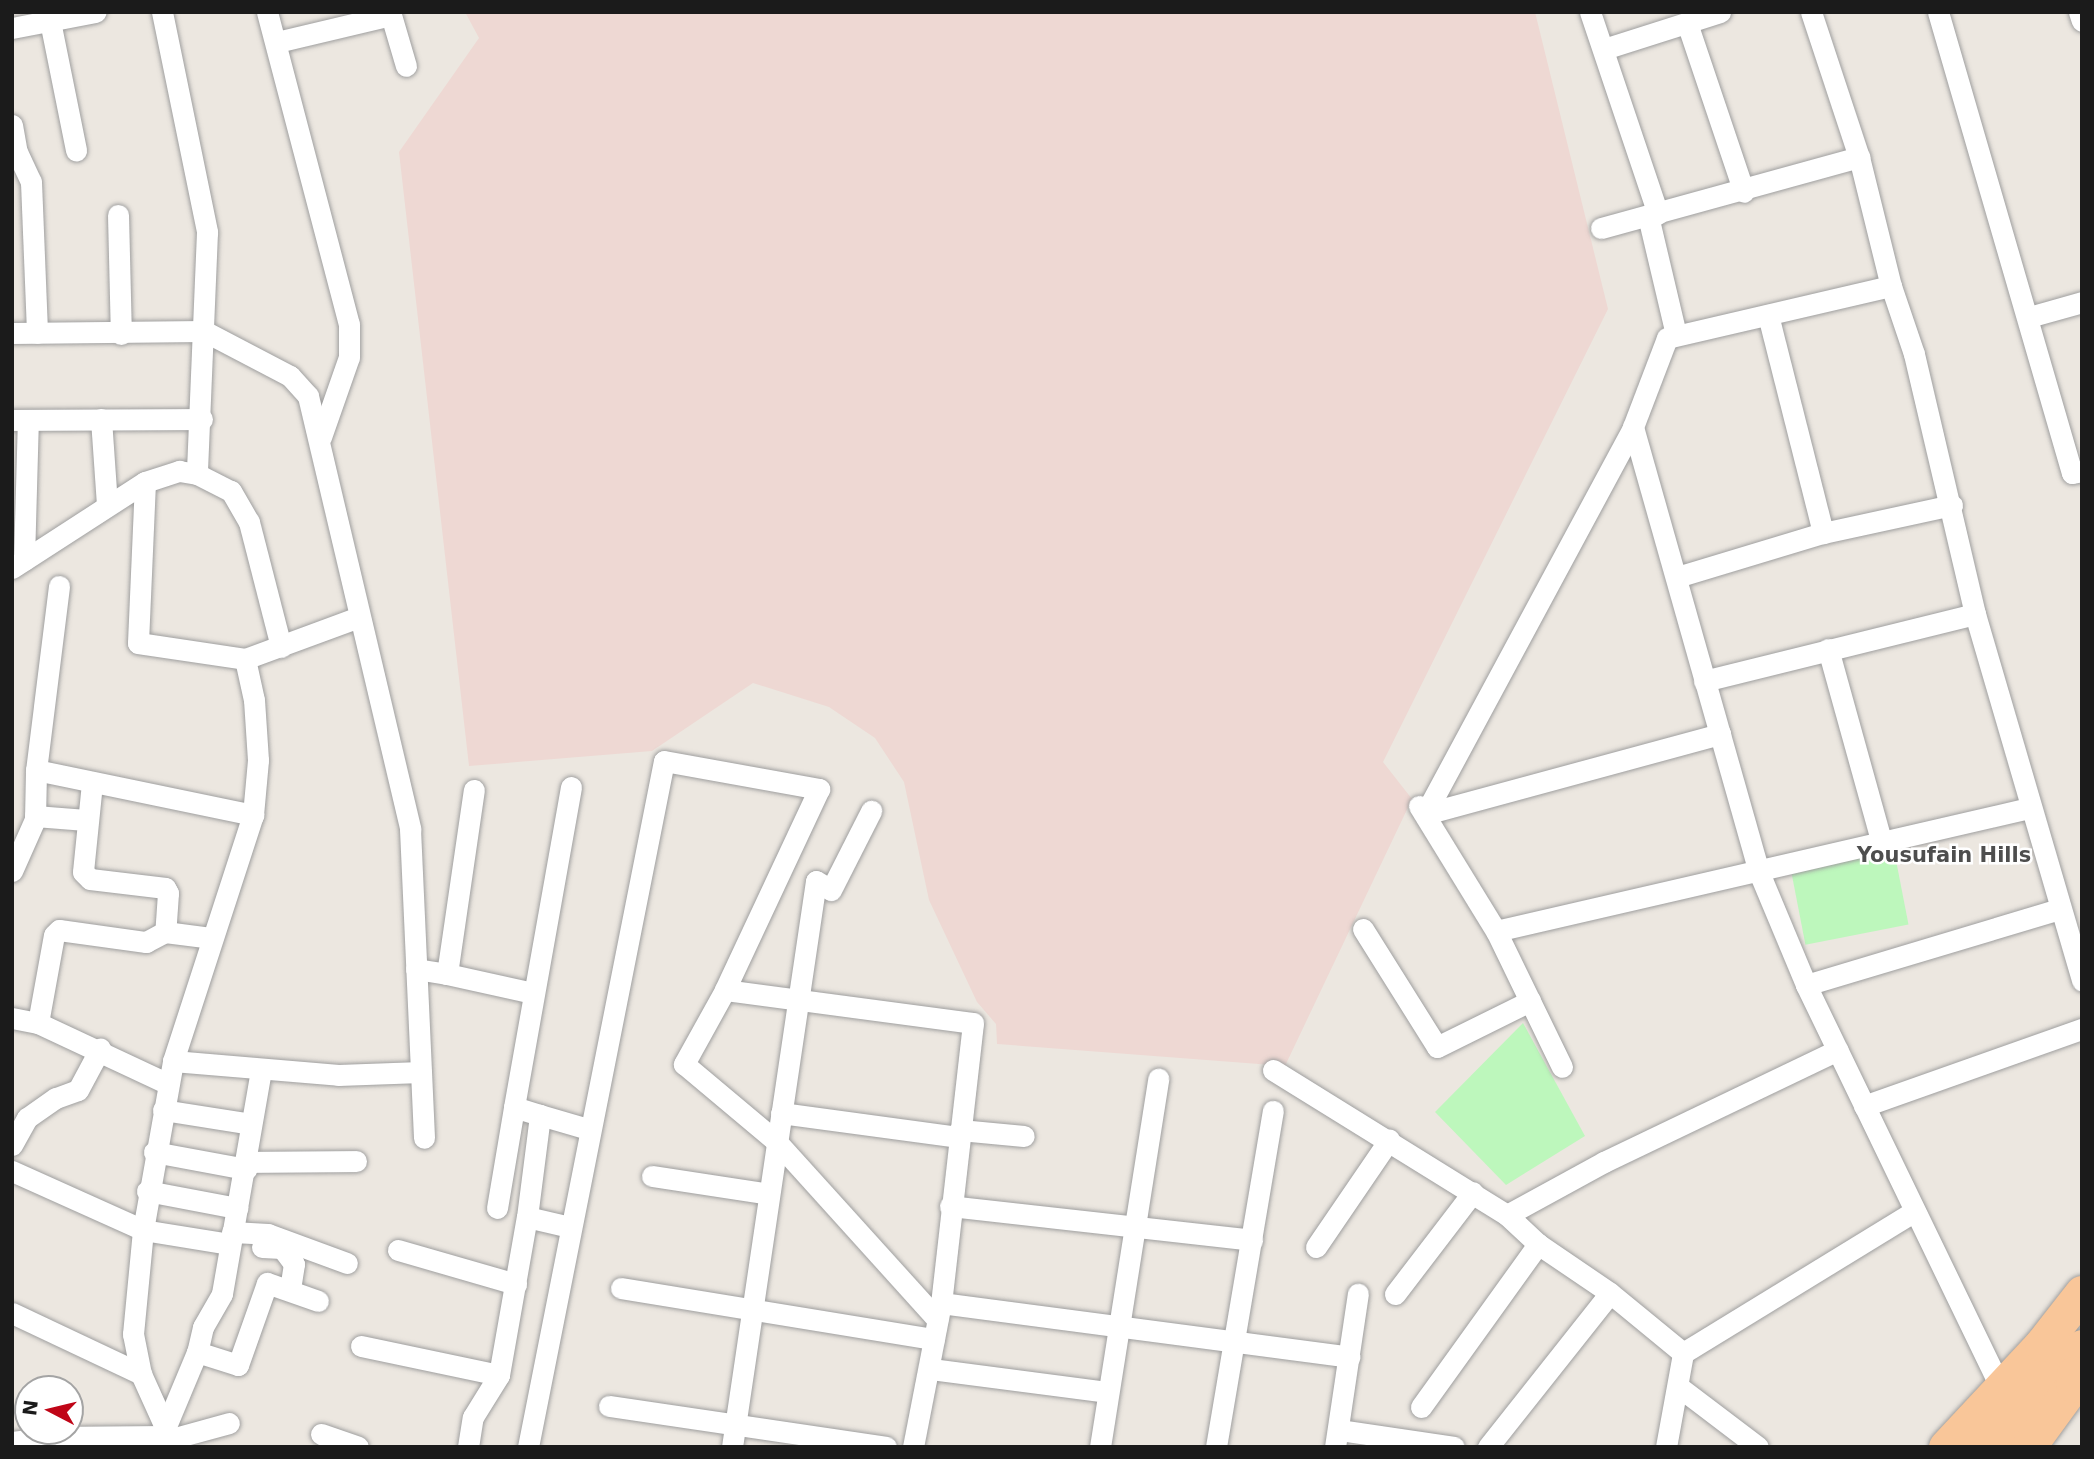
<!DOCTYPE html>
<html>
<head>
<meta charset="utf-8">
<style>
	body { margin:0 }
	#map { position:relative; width:2094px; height:1459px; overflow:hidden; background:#ece7e0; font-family:"DejaVu Sans",sans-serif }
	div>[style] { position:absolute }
	.military>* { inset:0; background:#eed8d3 }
	.park>* { inset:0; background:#bdf7bc; transform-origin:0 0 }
	.roads { filter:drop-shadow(0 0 2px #9f9f9f) drop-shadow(0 0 2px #9f9f9f) }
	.minor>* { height:21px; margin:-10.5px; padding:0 10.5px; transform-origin:10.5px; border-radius:10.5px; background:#fff }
	.primary>* { height:35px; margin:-17.5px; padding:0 17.5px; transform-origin:17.5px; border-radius:17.5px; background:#f9c699 }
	span { translate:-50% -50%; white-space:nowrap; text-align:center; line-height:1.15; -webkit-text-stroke:5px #fff; paint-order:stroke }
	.neighbourhood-label { font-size:21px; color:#4e4e4e; font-weight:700 }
	.frame { position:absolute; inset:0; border:14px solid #1b1b1b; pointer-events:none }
	.north { position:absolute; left:14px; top:1375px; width:70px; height:70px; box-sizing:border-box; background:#fff; border:2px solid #a4a4a4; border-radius:50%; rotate:277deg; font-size:19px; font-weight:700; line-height:28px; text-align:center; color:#1b1b1b }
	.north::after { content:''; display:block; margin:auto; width:24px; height:32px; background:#c00517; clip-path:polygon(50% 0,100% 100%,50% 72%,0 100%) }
</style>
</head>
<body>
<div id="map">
	<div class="military">
		<i style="clip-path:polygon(465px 12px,1535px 12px,1608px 309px,1383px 762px,1412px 799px,1285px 1066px,997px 1044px,996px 1024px,977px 1002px,929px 900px,904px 782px,875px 738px,829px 707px,753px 683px,652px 751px,469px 766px,399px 152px,479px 38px)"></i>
	</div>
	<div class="park">
		<i style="left:1894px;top:850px;width:76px;height:105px;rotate:79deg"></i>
		<i style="clip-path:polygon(1523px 1023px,1585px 1136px,1506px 1185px,1435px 1112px)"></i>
	</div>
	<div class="roads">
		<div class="minor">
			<i style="left:162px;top:12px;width:225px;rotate:78.4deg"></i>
			<i style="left:207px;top:232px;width:242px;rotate:92.4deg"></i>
			<i style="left:267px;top:12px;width:323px;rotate:75.3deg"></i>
			<i style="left:349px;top:324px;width:33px;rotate:90deg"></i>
			<i style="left:349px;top:357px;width:85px;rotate:109.3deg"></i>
			<i style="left:1590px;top:12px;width:213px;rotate:71.4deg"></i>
			<i style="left:1811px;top:12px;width:153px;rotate:71.7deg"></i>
			<i style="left:1859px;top:157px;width:133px;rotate:76.1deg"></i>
			<i style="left:1891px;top:286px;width:72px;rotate:71.3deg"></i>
			<i style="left:1914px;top:354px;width:267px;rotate:76.8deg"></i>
			<i style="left:1975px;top:614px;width:382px;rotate:73.7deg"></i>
			<i style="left:1938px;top:12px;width:480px;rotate:73.8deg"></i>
			<i style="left:2072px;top:473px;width:10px;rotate:-11deg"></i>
			<i style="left:2079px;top:12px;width:9px;rotate:72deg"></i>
			<i style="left:50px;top:21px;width:132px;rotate:78.6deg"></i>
			<i style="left:1687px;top:23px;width:178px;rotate:71.4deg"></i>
			<i style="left:12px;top:28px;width:85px;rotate:-10.9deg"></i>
			<i style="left:277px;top:42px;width:117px;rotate:-13.3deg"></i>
			<i style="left:391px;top:15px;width:53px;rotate:73.6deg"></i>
			<i style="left:1604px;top:49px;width:122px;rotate:-17.7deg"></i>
			<i style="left:12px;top:125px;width:27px;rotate:80deg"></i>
			<i style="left:17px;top:152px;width:33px;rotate:65deg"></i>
			<i style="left:31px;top:182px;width:151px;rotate:87.7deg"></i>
			<i style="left:118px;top:215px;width:119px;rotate:88.6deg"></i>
			<i style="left:1648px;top:216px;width:121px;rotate:76.7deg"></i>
			<i style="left:1601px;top:228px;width:268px;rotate:-15.4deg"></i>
			<i style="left:1768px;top:315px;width:225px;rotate:75.8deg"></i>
			<i style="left:2029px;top:317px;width:55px;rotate:-15.8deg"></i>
			<i style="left:12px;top:333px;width:192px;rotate:-0.6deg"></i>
			<i style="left:204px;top:331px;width:97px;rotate:27.6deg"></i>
			<i style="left:290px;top:376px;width:27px;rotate:48deg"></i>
			<i style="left:308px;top:396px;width:445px;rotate:76.7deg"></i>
			<i style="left:410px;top:829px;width:309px;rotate:87.4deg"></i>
			<i style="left:101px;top:419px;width:85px;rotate:86deg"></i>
			<i style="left:12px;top:420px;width:190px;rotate:-0.3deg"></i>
			<i style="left:1633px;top:427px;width:460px;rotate:74.2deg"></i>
			<i style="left:1758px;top:870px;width:125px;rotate:67.3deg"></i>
			<i style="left:1806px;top:985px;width:445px;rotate:64.2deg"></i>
			<i style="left:145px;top:482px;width:161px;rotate:92.5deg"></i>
			<i style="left:138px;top:643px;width:108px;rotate:8.5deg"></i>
			<i style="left:245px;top:659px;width:121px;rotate:-20.2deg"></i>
			<i style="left:24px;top:560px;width:140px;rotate:-88.4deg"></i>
			<i style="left:12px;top:568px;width:158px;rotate:-32.9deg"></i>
			<i style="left:145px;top:482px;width:36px;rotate:-18deg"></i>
			<i style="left:179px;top:471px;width:18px;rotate:9deg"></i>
			<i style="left:197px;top:474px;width:38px;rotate:27deg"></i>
			<i style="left:231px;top:491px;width:36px;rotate:60deg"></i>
			<i style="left:249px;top:522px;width:129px;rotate:75.6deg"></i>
			<i style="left:1677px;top:577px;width:152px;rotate:-16.8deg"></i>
			<i style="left:1823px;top:533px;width:132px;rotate:-12.2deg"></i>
			<i style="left:59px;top:586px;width:185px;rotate:97.1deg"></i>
			<i style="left:36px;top:770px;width:222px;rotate:11.7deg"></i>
			<i style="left:1828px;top:649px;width:202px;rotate:74.5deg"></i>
			<i style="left:1704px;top:681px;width:279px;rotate:-13.9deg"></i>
			<i style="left:92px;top:783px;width:89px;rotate:95.8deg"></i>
			<i style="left:83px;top:872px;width:10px;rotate:45deg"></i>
			<i style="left:90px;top:879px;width:76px;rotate:6.8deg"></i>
			<i style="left:165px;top:888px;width:6px;rotate:59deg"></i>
			<i style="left:168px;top:893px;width:39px;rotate:94deg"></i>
			<i style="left:1419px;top:806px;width:147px;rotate:58.4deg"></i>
			<i style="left:1496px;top:931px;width:151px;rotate:64.1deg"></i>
			<i style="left:1425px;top:814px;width:439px;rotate:-61.7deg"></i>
			<i style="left:1633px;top:427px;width:95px;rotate:-69.1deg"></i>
			<i style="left:1667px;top:338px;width:230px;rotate:-13.1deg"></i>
			<i style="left:1425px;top:814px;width:306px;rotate:-15.2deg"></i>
			<i style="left:35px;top:816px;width:51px;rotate:4.5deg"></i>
			<i style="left:12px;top:871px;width:57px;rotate:-66.1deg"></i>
			<i style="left:35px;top:819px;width:49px;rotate:-88.8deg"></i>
			<i style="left:1363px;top:929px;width:139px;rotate:57.9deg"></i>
			<i style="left:1437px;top:1047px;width:104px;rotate:-26.3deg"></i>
			<i style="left:1496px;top:931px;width:547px;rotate:-12.99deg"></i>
			<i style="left:416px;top:969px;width:31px;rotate:9deg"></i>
			<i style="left:447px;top:974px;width:186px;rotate:-81.7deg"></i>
			<i style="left:447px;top:974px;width:88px;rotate:12.5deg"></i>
			<i style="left:1806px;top:985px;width:264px;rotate:-16.7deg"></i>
			<i style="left:725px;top:990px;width:250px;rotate:7.6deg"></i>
			<i style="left:973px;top:1023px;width:282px;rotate:96.5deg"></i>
			<i style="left:941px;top:1303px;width:147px;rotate:101deg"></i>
			<i style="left:12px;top:1018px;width:26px;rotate:11deg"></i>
			<i style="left:38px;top:1023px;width:144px;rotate:25.1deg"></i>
			<i style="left:38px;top:1023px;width:89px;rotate:-79.7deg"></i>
			<i style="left:54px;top:935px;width:7px;rotate:-45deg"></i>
			<i style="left:59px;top:930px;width:88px;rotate:7.9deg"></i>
			<i style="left:146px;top:942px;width:21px;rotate:-28deg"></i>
			<i style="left:165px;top:932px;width:46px;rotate:7.4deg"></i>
			<i style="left:173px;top:1061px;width:166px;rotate:4.8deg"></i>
			<i style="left:338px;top:1075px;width:83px;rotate:-2.1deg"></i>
			<i style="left:261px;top:1070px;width:227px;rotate:99.9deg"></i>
			<i style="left:222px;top:1294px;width:38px;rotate:120deg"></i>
			<i style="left:203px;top:1327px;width:26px;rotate:103deg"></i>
			<i style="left:197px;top:1352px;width:43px;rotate:17.6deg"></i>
			<i style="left:238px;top:1365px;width:87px;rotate:-70.5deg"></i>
			<i style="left:267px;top:1283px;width:54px;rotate:19.4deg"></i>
			<i style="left:1273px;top:1070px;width:275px;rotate:31.8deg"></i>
			<i style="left:1507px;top:1215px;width:42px;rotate:43.1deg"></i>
			<i style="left:1538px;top:1244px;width:87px;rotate:34.2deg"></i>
			<i style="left:1610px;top:1293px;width:94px;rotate:39.4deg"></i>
			<i style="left:1864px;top:1106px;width:231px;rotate:-19.5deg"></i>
			<i style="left:163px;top:1110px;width:89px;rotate:9deg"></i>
			<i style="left:781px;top:1113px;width:180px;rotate:7.7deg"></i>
			<i style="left:540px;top:1115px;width:50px;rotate:16.3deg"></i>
			<i style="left:960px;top:1130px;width:64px;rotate:5.4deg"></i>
			<i style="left:12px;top:1145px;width:31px;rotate:-61deg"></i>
			<i style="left:27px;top:1118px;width:35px;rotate:-35deg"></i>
			<i style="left:56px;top:1098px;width:23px;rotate:-20deg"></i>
			<i style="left:78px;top:1090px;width:47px;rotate:-61.8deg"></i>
			<i style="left:154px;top:1152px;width:94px;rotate:10.5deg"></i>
			<i style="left:247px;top:1162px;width:109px;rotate:-0.5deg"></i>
			<i style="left:12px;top:1171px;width:144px;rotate:24.2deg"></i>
			<i style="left:143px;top:1230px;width:87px;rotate:9.2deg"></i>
			<i style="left:652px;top:1176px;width:118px;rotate:8.7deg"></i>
			<i style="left:147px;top:1191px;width:92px;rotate:10.7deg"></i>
			<i style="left:950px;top:1206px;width:304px;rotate:6.4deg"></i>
			<i style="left:497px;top:1208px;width:102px;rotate:-80.4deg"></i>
			<i style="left:1507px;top:1215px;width:111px;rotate:-28.7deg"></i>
			<i style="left:1604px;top:1162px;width:259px;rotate:-25.6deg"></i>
			<i style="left:527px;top:1217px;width:44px;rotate:13.1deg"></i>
			<i style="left:232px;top:1232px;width:36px;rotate:3deg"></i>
			<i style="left:268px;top:1234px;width:84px;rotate:20.2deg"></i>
			<i style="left:262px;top:1247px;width:20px;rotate:3deg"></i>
			<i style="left:282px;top:1248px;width:20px;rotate:53deg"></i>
			<i style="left:294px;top:1264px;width:25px;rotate:99deg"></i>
			<i style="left:1316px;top:1247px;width:130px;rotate:-55.7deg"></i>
			<i style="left:398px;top:1250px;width:123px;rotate:16.1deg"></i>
			<i style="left:621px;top:1288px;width:317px;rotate:9.3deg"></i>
			<i style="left:1395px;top:1294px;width:128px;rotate:-52.6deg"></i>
			<i style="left:941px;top:1303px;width:412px;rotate:7.5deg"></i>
			<i style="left:12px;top:1313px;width:143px;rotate:25.3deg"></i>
			<i style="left:361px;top:1346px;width:141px;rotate:11.9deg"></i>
			<i style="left:931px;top:1369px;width:177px;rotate:7.4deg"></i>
			<i style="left:1679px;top:1387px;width:99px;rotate:37.2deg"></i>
			<i style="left:609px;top:1406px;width:280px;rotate:8.4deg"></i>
			<i style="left:1421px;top:1407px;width:201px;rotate:-54.3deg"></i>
			<i style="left:1339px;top:1430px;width:116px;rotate:8.4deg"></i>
			<i style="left:164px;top:1431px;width:86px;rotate:-67.3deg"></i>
			<i style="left:321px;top:1434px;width:39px;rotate:19deg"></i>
			<i style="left:171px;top:1439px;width:60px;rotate:-15.4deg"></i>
			<i style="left:12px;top:1442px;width:38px;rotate:-7deg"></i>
			<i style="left:50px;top:1437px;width:117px;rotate:-0.5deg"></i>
			<i style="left:174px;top:1447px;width:80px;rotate:-114.3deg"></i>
			<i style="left:141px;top:1374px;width:41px;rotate:-101.3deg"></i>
			<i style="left:133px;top:1334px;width:104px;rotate:-84.5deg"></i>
			<i style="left:143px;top:1230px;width:172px;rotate:-79.9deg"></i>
			<i style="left:173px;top:1061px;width:259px;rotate:-72deg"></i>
			<i style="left:253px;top:815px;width:55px;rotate:-84.8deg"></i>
			<i style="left:258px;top:760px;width:60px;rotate:-93.8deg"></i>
			<i style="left:254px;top:700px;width:42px;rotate:-102.4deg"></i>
			<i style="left:468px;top:1447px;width:30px;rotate:-81deg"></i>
			<i style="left:473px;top:1417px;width:49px;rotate:-58.2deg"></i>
			<i style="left:499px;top:1375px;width:160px;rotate:-80deg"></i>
			<i style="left:527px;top:1217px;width:103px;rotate:-82.7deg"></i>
			<i style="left:540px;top:1115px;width:27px;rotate:-163deg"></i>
			<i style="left:514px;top:1107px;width:325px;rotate:-79.9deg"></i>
			<i style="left:528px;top:1447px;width:699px;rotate:-78.79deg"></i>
			<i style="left:664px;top:761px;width:158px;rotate:10.2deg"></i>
			<i style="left:819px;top:789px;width:222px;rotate:115.1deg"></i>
			<i style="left:725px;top:990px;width:85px;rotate:119deg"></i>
			<i style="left:684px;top:1064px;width:121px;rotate:40deg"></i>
			<i style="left:777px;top:1142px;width:239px;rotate:47.9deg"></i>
			<i style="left:732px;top:1447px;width:572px;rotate:-81.56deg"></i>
			<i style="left:816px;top:881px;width:17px;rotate:31deg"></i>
			<i style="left:831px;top:890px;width:89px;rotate:-63.1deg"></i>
			<i style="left:1100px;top:1447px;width:373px;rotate:-81deg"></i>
			<i style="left:1216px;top:1447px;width:341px;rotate:-80.4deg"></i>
			<i style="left:1335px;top:1447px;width:155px;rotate:-81.5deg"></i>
			<i style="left:1488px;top:1447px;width:196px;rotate:-51.6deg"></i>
			<i style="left:1666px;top:1447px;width:96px;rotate:-79.7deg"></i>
			<i style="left:1683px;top:1353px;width:270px;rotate:-31.5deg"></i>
		</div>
		<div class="primary">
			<i style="left:1946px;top:1447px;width:141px;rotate:-47deg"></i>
			<i style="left:2042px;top:1344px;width:65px;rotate:-51.9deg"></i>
			<i style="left:1987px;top:1447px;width:138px;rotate:-46.5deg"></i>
			<i style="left:2028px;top:1447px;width:77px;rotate:-54deg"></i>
			<i style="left:2073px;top:1385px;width:11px;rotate:-85deg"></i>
		</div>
	</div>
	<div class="neighbourhood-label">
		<span style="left:1944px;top:855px">Yousufain Hills</span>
	</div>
	<div class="frame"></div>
	<div class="north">N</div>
</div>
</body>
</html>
